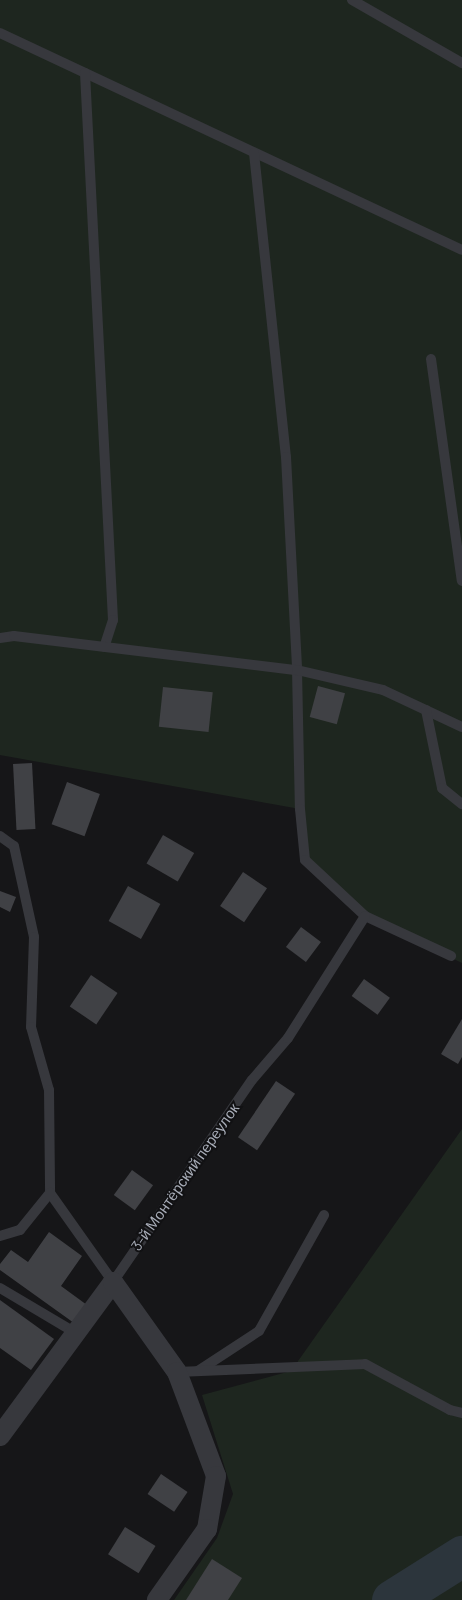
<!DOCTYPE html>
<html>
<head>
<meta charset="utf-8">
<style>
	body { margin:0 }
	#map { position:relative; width:462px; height:1600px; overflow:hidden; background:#161618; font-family:Barlow,sans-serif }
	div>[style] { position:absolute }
	.green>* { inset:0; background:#1e261f }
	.river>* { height:41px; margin:-20.5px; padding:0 20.5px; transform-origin:20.5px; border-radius:20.5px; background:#2c353c }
	.building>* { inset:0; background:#404145; transform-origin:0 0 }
	.service>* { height:10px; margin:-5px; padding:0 5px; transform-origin:5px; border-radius:5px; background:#37383d }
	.minor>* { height:20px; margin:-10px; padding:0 10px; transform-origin:10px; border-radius:10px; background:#37383d }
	span { translate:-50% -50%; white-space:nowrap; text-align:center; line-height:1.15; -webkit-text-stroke:4px #111113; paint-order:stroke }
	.street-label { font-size:15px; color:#a8adb8 }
</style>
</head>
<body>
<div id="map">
	<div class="green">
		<i style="clip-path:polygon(0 0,462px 0,462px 963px,365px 916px,305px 860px,300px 809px,0 755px)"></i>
		<i style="clip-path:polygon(462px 1129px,462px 1600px,174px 1600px,217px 1538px,233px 1494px,202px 1395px,291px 1371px)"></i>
	</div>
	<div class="river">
		<i style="left:392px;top:1600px;width:83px;rotate:-32.2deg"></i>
	</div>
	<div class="building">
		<i style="left:318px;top:686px;width:28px;height:32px;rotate:15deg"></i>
		<i style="left:163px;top:687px;width:50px;height:40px;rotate:6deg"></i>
		<i style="left:32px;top:763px;width:66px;height:19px;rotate:87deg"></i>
		<i style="left:67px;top:782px;width:35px;height:45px;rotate:20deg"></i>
		<i style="left:163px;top:835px;width:36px;height:33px;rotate:30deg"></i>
		<i style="left:243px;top:872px;width:29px;height:41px;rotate:34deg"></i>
		<i style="left:128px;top:886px;width:37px;height:40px;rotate:29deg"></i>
		<i style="clip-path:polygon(0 891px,16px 897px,10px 912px,0 907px)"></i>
		<i style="left:301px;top:927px;width:25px;height:25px;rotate:37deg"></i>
		<i style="left:91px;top:975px;width:32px;height:38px;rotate:34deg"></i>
		<i style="left:364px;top:979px;width:32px;height:21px;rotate:36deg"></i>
		<i style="clip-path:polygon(462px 1019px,462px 1057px,458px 1064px,441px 1054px)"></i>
		<i style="left:276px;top:1081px;width:23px;height:68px;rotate:34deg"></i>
		<i style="left:132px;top:1170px;width:26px;height:31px;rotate:36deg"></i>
		<i style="clip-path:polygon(49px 1232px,82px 1256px,61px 1286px,87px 1305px,74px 1323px,0 1270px,0 1264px,11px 1250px,28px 1262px)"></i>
		<i style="clip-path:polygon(0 1300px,54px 1339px,31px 1370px,0 1348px)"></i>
		<i style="left:161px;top:1474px;width:32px;height:24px;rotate:34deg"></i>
		<i style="left:125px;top:1527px;width:36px;height:32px;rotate:32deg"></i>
		<i style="clip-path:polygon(212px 1559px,242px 1578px,228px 1600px,186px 1600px)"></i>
	</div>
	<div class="service">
		<i style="left:352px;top:0;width:127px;rotate:29.8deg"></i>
		<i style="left:0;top:33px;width:510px;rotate:25.16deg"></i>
		<i style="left:85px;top:73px;width:548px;rotate:87.07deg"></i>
		<i style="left:113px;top:620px;width:28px;rotate:108deg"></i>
		<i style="left:254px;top:153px;width:306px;rotate:84deg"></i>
		<i style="left:286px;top:457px;width:213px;rotate:87deg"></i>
		<i style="left:297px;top:670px;width:139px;rotate:88.8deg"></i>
		<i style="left:300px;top:809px;width:51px;rotate:84.4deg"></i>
		<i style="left:305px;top:860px;width:82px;rotate:43deg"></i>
		<i style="left:365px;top:916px;width:95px;rotate:24.9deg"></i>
		<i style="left:431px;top:359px;width:224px;rotate:82.1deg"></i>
		<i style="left:0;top:638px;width:14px;rotate:-8deg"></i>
		<i style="left:14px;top:636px;width:285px;rotate:6.9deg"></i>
		<i style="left:297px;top:670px;width:88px;rotate:13.1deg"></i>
		<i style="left:383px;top:690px;width:87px;rotate:25.1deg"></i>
		<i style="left:426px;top:710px;width:80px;rotate:78.4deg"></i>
		<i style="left:442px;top:788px;width:26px;rotate:39deg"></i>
		<i style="left:0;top:836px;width:17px;rotate:36deg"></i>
		<i style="left:14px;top:846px;width:93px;rotate:77.6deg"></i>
		<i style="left:34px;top:937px;width:90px;rotate:91.9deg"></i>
		<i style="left:31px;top:1027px;width:66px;rotate:74.1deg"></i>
		<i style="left:49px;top:1090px;width:103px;rotate:89.4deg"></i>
		<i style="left:50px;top:1193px;width:109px;rotate:54.7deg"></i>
		<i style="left:113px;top:1282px;width:245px;rotate:-55.5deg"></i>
		<i style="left:252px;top:1080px;width:55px;rotate:-49.4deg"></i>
		<i style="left:288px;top:1038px;width:144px;rotate:-57.7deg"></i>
		<i style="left:0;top:1236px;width:21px;rotate:-17deg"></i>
		<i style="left:20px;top:1230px;width:48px;rotate:-51deg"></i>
		<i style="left:0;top:1288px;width:86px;rotate:30.7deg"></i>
		<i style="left:198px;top:1371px;width:73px;rotate:-33.3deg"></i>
		<i style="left:259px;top:1331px;width:133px;rotate:-60.7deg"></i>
		<i style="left:177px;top:1372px;width:188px;rotate:-2.4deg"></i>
		<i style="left:365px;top:1364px;width:97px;rotate:28.4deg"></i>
		<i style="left:450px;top:1410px;width:12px;rotate:14deg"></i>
	</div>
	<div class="minor">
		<i style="left:0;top:1436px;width:191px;rotate:-53.7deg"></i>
		<i style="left:113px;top:1282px;width:110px;rotate:54.6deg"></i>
		<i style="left:177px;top:1372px;width:111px;rotate:69.4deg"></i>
		<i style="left:216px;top:1476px;width:54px;rotate:99.6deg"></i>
		<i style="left:207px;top:1529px;width:87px;rotate:125.2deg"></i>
	</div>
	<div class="street-label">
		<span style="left:185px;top:1177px;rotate:-55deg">3-й Монтёрский переулок</span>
	</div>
</div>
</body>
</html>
